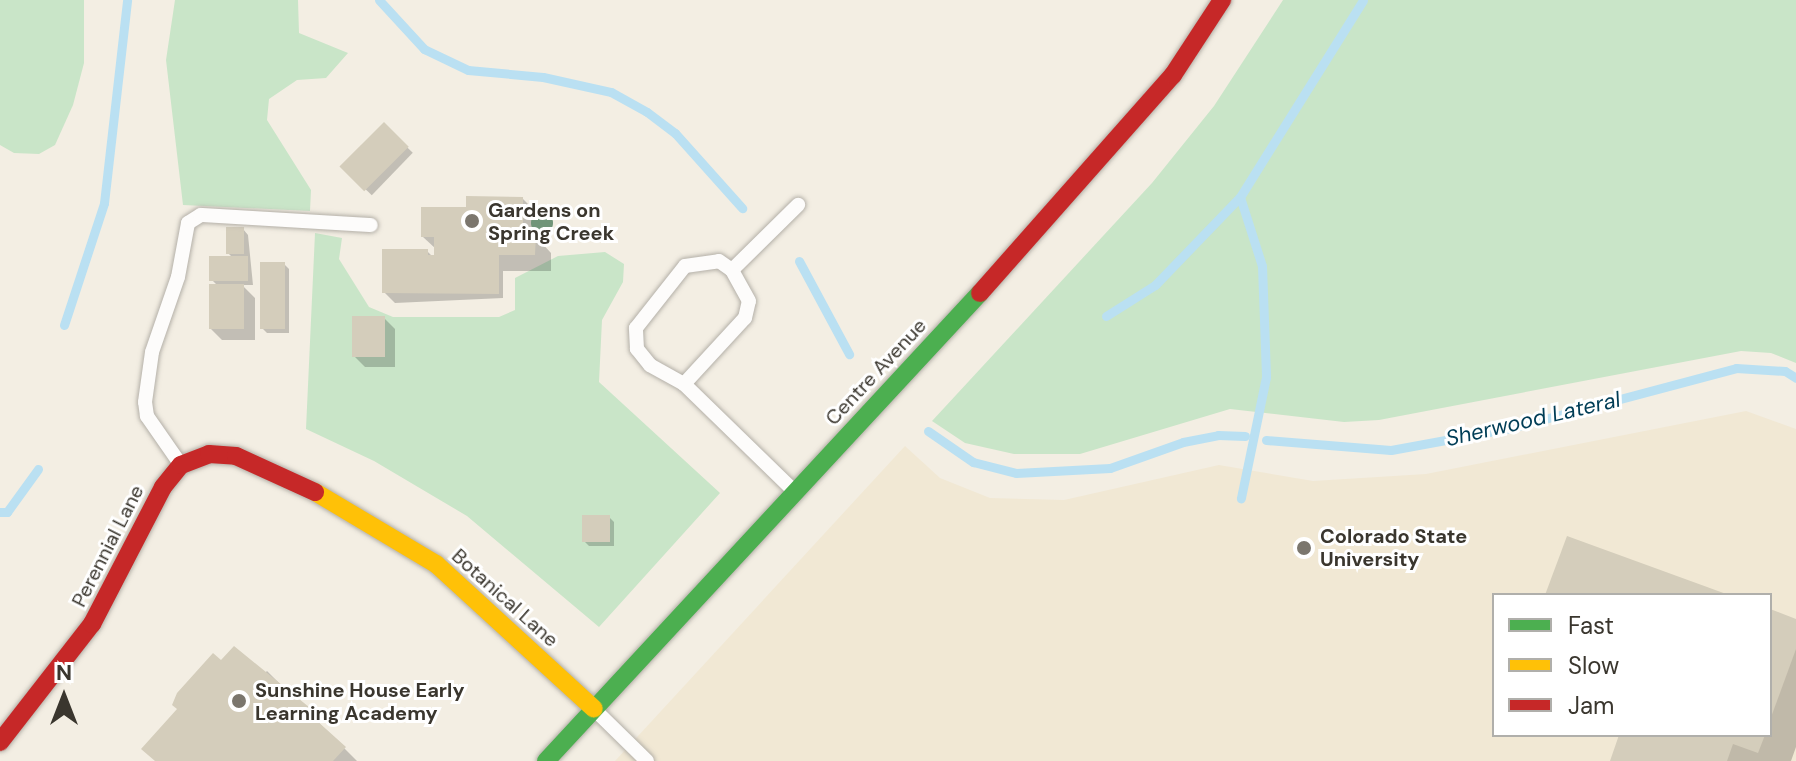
<!DOCTYPE html>
<html>
<head>
<meta charset="utf-8">
<style>
	body { margin:0 }
	#map { position:relative; width:1796px; height:761px; overflow:hidden; background:#f3eee3; font-family:"DM Sans",sans-serif }
	div>[style] { position:absolute }
	.built>* { inset:0; background:#f1e8d4 }
	.green>* { inset:0; background:#c9e5c8 }
	.shadow>* { inset:0; background:#0003; transform-origin:0 0 }
	.stream>* { height:9px; margin:-4.5px; padding:0 4.5px; transform-origin:4.5px; border-radius:4.5px; background:#bae0f2 }
	.building>* { inset:0; background:#d4cdbb; transform-origin:0 0 }
	.roads { filter:drop-shadow(0 0 2px #b4b0a8) drop-shadow(0 0 2px #b4b0a8) }
	.lane>* { height:14px; margin:-7px; padding:0 7px; transform-origin:7px; border-radius:7px; background:#fdfcfb }
	.fast>* { height:18px; margin:-9px; padding:0 9px; transform-origin:9px; border-radius:9px; background:#4caf50 }
	.slow>* { height:18px; margin:-9px; padding:0 9px; transform-origin:9px; border-radius:9px; background:#ffc107 }
	.jam>* { height:18px; margin:-9px; padding:0 9px; transform-origin:9px; border-radius:9px; background:#c62828 }
	.trees>* { width:22px; height:22px; margin:-11px; border-radius:50%; background:#719579 }
	.dots>* { width:22px; height:22px; translate:-50% -50%; box-sizing:border-box; border:4px solid #fff; border-radius:50% }
	span { translate:-50% -50%; white-space:nowrap; text-align:center; line-height:1.15; -webkit-text-stroke:6px #fff; paint-order:stroke }
	.poi-label { font-size:20px; color:#3a362e; font-weight:700 }
	.left { translate:0 -50%; text-align:left }
	.street-label { font-size:20px; color:#3a362e }
	.water-label { font-size:22px; color:#003d56; font-style:italic }
	.legend { position:absolute; left:1492px; top:593px; width:280px; height:144px; box-sizing:border-box; background:#fff; border:2px solid #b0afab; margin:0; padding:10px 14px; list-style:none; font-size:24px; color:#3a362e }
	.legend li { display:flex; align-items:center; gap:16px; height:40px }
	.legend b { width:40px; border:2px solid #b0afab }
	.north { position:absolute; left:24px; top:657px; width:80px; height:80px; -webkit-text-stroke:6px #fff; paint-order:stroke; rotate:0deg; font-size:22px; font-weight:700; line-height:32px; text-align:center; color:#3a362e }
	.north::after { content:''; display:block; margin:auto; width:28px; height:36px; background:#3a362e; clip-path:polygon(50% 0,100% 100%,50% 72%,0 100%) }
</style>
</head>
<body>
<div id="map">
	<div class="built">
		<i style="clip-path:polygon(evenodd,1746px 411px,1796px 429px,1796px 761px,615px 761px,905px 446px,940px 478px,990px 498px,1064px 500px,1219px 465px,1313px 481px,1426px 474px,1746px 411px,1494px 595px,1770px 595px,1770px 735px,1494px 735px,1494px 595px)"></i>
	</div>
	<div class="green">
		<i style="clip-path:polygon(0 0,84px 0,84px 63px,73px 105px,55px 145px,39px 154px,14px 153px,0 145px)"></i>
		<i style="clip-path:polygon(175px 0,298px 0,299px 33px,348px 53px,326px 78px,297px 80px,269px 99px,267px 120px,311px 190px,310px 211px,183px 205px,166px 60px)"></i>
		<i style="clip-path:polygon(1283px 0,1796px 0,1796px 363px,1771px 353px,1741px 351px,1379px 420px,1344px 422px,1230px 409px,1080px 454px,1014px 454px,965px 443px,932px 421px,1152px 183px,1214px 106px)"></i>
		<i style="clip-path:polygon(315px 233px,342px 238px,339px 259px,369px 307px,393px 317px,499px 317px,515px 310px,515px 278px,558px 256px,605px 252px,624px 264px,623px 282px,602px 320px,599px 382px,720px 493px,599px 627px,467px 516px,374px 461px,306px 429px)"></i>
	</div>
	<div class="shadow">
		<i style="left:384px;top:125px;width:40px;height:59px;rotate:44deg"></i>
		<i style="clip-path:polygon(523px 199px,539px 215px,539px 240px,551px 253px,551px 271px,503px 271px,503px 298px,395px 303px,384px 292px,427px 251px,436px 260px,436px 249px,423px 237px,468px 210px)"></i>
		<i style="clip-path:polygon(243px 229px,248px 235px,253px 285px,242px 285px,255px 298px,255px 340px,222px 340px,211px 329px,218px 286px,212px 280px,233px 258px,228px 253px)"></i>
		<i style="clip-path:polygon(284px 264px,289px 269px,289px 333px,267px 333px,262px 328px)"></i>
		<i style="clip-path:polygon(384px 318px,395px 329px,395px 367px,365px 367px,354px 356px)"></i>
		<i style="clip-path:polygon(609px 517px,614px 522px,614px 546px,589px 546px,584px 541px)"></i>
		<i style="clip-path:polygon(1770px 612px,1796px 621px,1796px 747px,1791px 761px,1612px 761px,1621px 735px,1770px 735px)"></i>
		<i style="clip-path:polygon(221px 663px,263px 675px,267px 671px,357px 761px,156px 761px)"></i>
	</div>
	<div class="stream">
		<i style="left:379px;top:0;width:67px;rotate:47.4deg"></i>
		<i style="left:424px;top:49px;width:49px;rotate:25.5deg"></i>
		<i style="left:468px;top:70px;width:75px;rotate:5.3deg"></i>
		<i style="left:543px;top:77px;width:70px;rotate:12.4deg"></i>
		<i style="left:611px;top:92px;width:41px;rotate:29.1deg"></i>
		<i style="left:647px;top:112px;width:35px;rotate:37deg"></i>
		<i style="left:675px;top:133px;width:101px;rotate:48.2deg"></i>
		<i style="left:1240px;top:197px;width:72px;rotate:72.3deg"></i>
		<i style="left:1262px;top:266px;width:111px;rotate:87.9deg"></i>
		<i style="left:1266px;top:377px;width:124px;rotate:101.7deg"></i>
		<i style="left:799px;top:261px;width:106px;rotate:61.7deg"></i>
		<i style="left:1106px;top:316px;width:58px;rotate:-32.3deg"></i>
		<i style="left:1155px;top:285px;width:122px;rotate:-46deg"></i>
		<i style="left:1240px;top:197px;width:232px;rotate:-58deg"></i>
		<i style="left:64px;top:325px;width:128px;rotate:-71.8deg"></i>
		<i style="left:104px;top:203px;width:204px;rotate:-83.5deg"></i>
		<i style="left:928px;top:431px;width:55px;rotate:34.6deg"></i>
		<i style="left:973px;top:462px;width:44px;rotate:14.3deg"></i>
		<i style="left:1016px;top:473px;width:94px;rotate:-3deg"></i>
		<i style="left:1110px;top:468px;width:77px;rotate:-19.6deg"></i>
		<i style="left:1183px;top:442px;width:36px;rotate:-11deg"></i>
		<i style="left:1218px;top:435px;width:27px;rotate:2deg"></i>
		<i style="left:1266px;top:440px;width:125px;rotate:4.6deg"></i>
		<i style="left:1391px;top:450px;width:122px;rotate:-10.4deg"></i>
		<i style="left:1511px;top:428px;width:233px;rotate:-14.9deg"></i>
		<i style="left:1736px;top:368px;width:49px;rotate:3.5deg"></i>
		<i style="left:1785px;top:371px;width:13px;rotate:32deg"></i>
		<i style="left:0;top:512px;width:7px"></i>
		<i style="left:7px;top:512px;width:53px;rotate:-54.2deg"></i>
	</div>
	<div class="building">
		<i style="left:384px;top:122px;width:35px;height:63px;rotate:45deg"></i>
		<i style="clip-path:polygon(466px 196px,523px 197px,523px 234px,536px 234px,535px 255px,499px 255px,499px 294px,382px 293px,382px 249px,428px 249px,428px 255px,434px 255px,434px 237px,421px 237px,421px 207px,466px 207px)"></i>
		<i style="left:226px;top:227px;width:18px;height:27px"></i>
		<i style="left:209px;top:256px;width:39px;height:25px"></i>
		<i style="left:260px;top:262px;width:25px;height:67px"></i>
		<i style="left:209px;top:284px;width:35px;height:45px"></i>
		<i style="left:352px;top:316px;width:33px;height:41px"></i>
		<i style="left:582px;top:515px;width:28px;height:27px"></i>
		<i style="clip-path:polygon(1567px 536px,1729px 595px,1545px 595px)"></i>
		<i style="clip-path:polygon(1770px 609px,1796px 619px,1796px 649px,1770px 720px)"></i>
		<i style="clip-path:polygon(234px 646px,320px 716px,316px 720px,346px 747px,333px 761px,155px 761px,141px 749px,177px 709px,172px 705px,177px 693px,213px 653px,221px 660px)"></i>
		<i style="clip-path:polygon(1619px 735px,1765px 735px,1758px 753px,1733px 744px,1727px 761px,1610px 761px)"></i>
	</div>
	<div class="roads">
		<div class="lane">
			<i style="left:684px;top:384px;width:90px;rotate:-47.3deg"></i>
			<i style="left:745px;top:318px;width:17px;rotate:-77deg"></i>
			<i style="left:749px;top:301px;width:35px;rotate:-119deg"></i>
			<i style="left:181px;top:465px;width:60px;rotate:-124.8deg"></i>
			<i style="left:147px;top:416px;width:14px;rotate:-98deg"></i>
			<i style="left:145px;top:402px;width:50px;rotate:-82deg"></i>
			<i style="left:152px;top:352px;width:79px;rotate:-70.9deg"></i>
			<i style="left:178px;top:277px;width:55px;rotate:-79.5deg"></i>
			<i style="left:188px;top:223px;width:15px;rotate:-32deg"></i>
			<i style="left:201px;top:215px;width:170px;rotate:3.4deg"></i>
			<i style="left:793px;top:490px;width:152px;rotate:-135.8deg"></i>
			<i style="left:684px;top:384px;width:39px;rotate:-151deg"></i>
			<i style="left:650px;top:365px;width:21px;rotate:-129deg"></i>
			<i style="left:637px;top:349px;width:21px;rotate:-93deg"></i>
			<i style="left:636px;top:328px;width:79px;rotate:-51.7deg"></i>
			<i style="left:685px;top:266px;width:34px;rotate:-8deg"></i>
			<i style="left:719px;top:261px;width:16px;rotate:35deg"></i>
			<i style="left:732px;top:270px;width:93px;rotate:-44.6deg"></i>
			<i style="left:597px;top:712px;width:70px;rotate:44.4deg"></i>
		</div>
		<div class="fast">
			<i style="left:546px;top:761px;width:638px;rotate:-47.16deg"></i>
		</div>
		<div class="slow">
			<i style="left:315px;top:492px;width:141px;rotate:30.8deg"></i>
			<i style="left:436px;top:564px;width:214px;rotate:42.5deg"></i>
		</div>
		<div class="jam">
			<i style="left:980px;top:293px;width:291px;rotate:-48.5deg"></i>
			<i style="left:1173px;top:75px;width:90px;rotate:-56.8deg"></i>
			<i style="left:0;top:742px;width:150px;rotate:-52.1deg"></i>
			<i style="left:92px;top:624px;width:154px;rotate:-62.6deg"></i>
			<i style="left:163px;top:487px;width:28px;rotate:-51deg"></i>
			<i style="left:181px;top:465px;width:30px;rotate:-21deg"></i>
			<i style="left:209px;top:454px;width:27px;rotate:4deg"></i>
			<i style="left:236px;top:456px;width:87px;rotate:24.5deg"></i>
		</div>
	</div>
	<div class="trees">
		<i style="left:542px;top:223px"></i>
	</div>
	<div class="dots">
		<i style="left:472px;top:221px;background:#7b766d"></i>
		<i style="left:1304px;top:548px;background:#7b766d"></i>
		<i style="left:239px;top:701px;background:#7b766d"></i>
	</div>
	<div class="poi-label">
		<span class="left" style="left:488px;top:222px">Gardens on<br>Spring Creek</span>
		<span class="left" style="left:1320px;top:548px">Colorado State<br>University</span>
		<span class="left" style="left:255px;top:702px">Sunshine House Early<br>Learning Academy</span>
	</div>
	<div class="street-label">
		<span style="left:876px;top:372px;rotate:-47deg">Centre Avenue</span>
		<span style="left:108px;top:546px;rotate:-63deg">Perennial Lane</span>
		<span style="left:505px;top:598px;rotate:42deg">Botanical Lane</span>
	</div>
	<div class="water-label">
		<span style="left:1533px;top:419px;rotate:-13deg">Sherwood Lateral</span>
	</div>
	<ul class="legend">
	<li><b style="height:10px;background:#4caf50"></b>Fast</li>
	<li><b style="height:10px;background:#ffc107"></b>Slow</li>
	<li><b style="height:10px;background:#c62828"></b>Jam</li>
	</ul>
	<div class="north">N</div>
</div>
</body>
</html>
